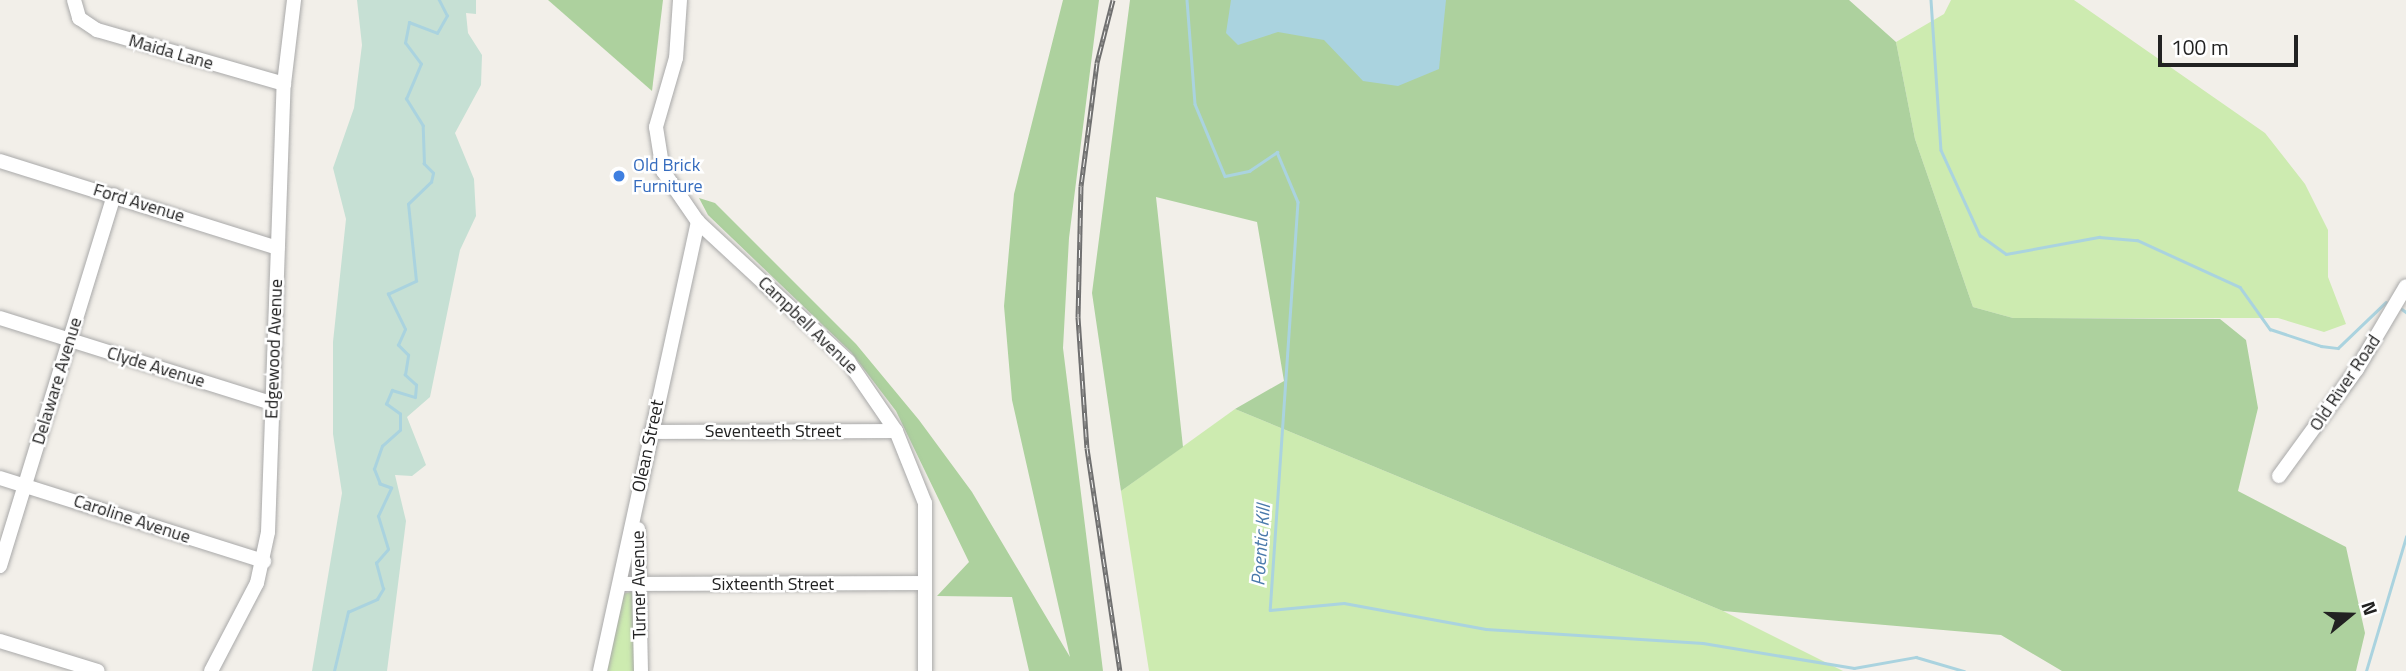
<!DOCTYPE html>
<html>
<head>
<meta charset="utf-8">
<style>
	body { margin:0 }
	#map { position:relative; width:2406px; height:671px; overflow:hidden; background:#f2efe9; font-family:"Titillium Web",sans-serif }
	div>[style] { position:absolute }
	.grass>* { inset:0; background:#cdebb0 }
	.forest>* { inset:0; background:#add19e }
	.wetland>* { inset:0; background:#c6e0d4 }
	.water>* { inset:0; background:#aad3df }
	.stream>* { height:2.5px; margin:-1.25px; padding:0 1.25px; transform-origin:1.25px; border-radius:1.25px; background:#aad3df }
	.roads { filter:drop-shadow(0 0 2px #a9a9a9) drop-shadow(0 0 2px #a9a9a9) }
	.minor>* { height:14px; margin:-7px; padding:0 7px; transform-origin:7px; border-radius:7px; background:#fff }
	.rail>* { height:5px; margin-top:-2.5px; transform-origin:0; background:repeating-linear-gradient(90deg,#fff 0 8px,#707070 0 16px); box-sizing:border-box; border-block:2px solid #707070 }
	.dots>* { width:19px; height:19px; translate:-50% -50%; box-sizing:border-box; border:4px solid #fff; border-radius:50% }
	span { translate:-50% -50%; white-space:nowrap; text-align:center; line-height:1.15; -webkit-text-stroke:5px #fff; paint-order:stroke }
	.street-label { font-size:18px; color:#222 }
	.shop-label { font-size:18px; color:#366cbe }
	.left { translate:0 -50%; text-align:left }
	.water-label { font-size:19px; color:#4a7aab; font-style:italic }
	.north { position:absolute; left:2315px; top:580px; width:70px; height:70px; -webkit-text-stroke:5px #fff; paint-order:stroke; rotate:71deg; font-size:19px; font-weight:700; line-height:28px; text-align:center; color:#222 }
	.north::after { content:''; display:block; margin:auto; width:24px; height:32px; background:#222; clip-path:polygon(50% 0,100% 100%,50% 72%,0 100%) }
	.scale { position:absolute; left:2158px; top:35px; width:140px; height:32px; box-sizing:border-box; border:4px solid #222; border-top:0; padding-left:9px; font-size:21px; line-height:24px; white-space:nowrap; color:#222; -webkit-text-stroke:5px #fff; paint-order:stroke }
</style>
</head>
<body>
<div id="map">
	<div class="grass">
		<i style="clip-path:polygon(1951px 0,2074px 0,2265px 133px,2305px 184px,2328px 230px,2328px 277px,2346px 324px,2324px 332px,2278px 318px,2013px 318px,1973px 307px,1915px 139px,1896px 42px,1944px 14px)"></i>
		<i style="clip-path:polygon(1235px 409px,1723px 611px,1843px 671px,1149px 671px,1121px 491px)"></i>
		<i style="clip-path:polygon(635px 591px,634px 671px,606px 671px,622px 594px)"></i>
	</div>
	<div class="forest">
		<i style="clip-path:polygon(548px 0,663px 0,652px 91px)"></i>
		<i style="clip-path:polygon(1063px 0,1099px 0,1069px 238px,1063px 348px,1103px 671px,1029px 671px,1012px 597px,937px 596px,969px 562px,896px 411px,851px 352px,708px 215px,699px 198px,715px 203px,856px 344px,919px 420px,972px 492px,1070px 657px,1012px 400px,1004px 306px,1014px 194px)"></i>
		<i style="clip-path:polygon(1130px 0,1849px 0,1896px 42px,1915px 139px,1973px 307px,2013px 318px,2220px 319px,2246px 340px,2258px 408px,2238px 491px,2346px 547px,2365px 633px,2356px 671px,2062px 671px,2001px 635px,1723px 611px,1235px 409px,1284px 381px,1257px 222px,1156px 197px,1183px 447px,1121px 491px,1092px 293px)"></i>
	</div>
	<div class="wetland">
		<i style="clip-path:polygon(357px 0,476px 0,476px 14px,466px 13px,468px 33px,482px 55px,481px 85px,455px 133px,474px 179px,476px 216px,460px 250px,430px 397px,407px 417px,426px 465px,412px 476px,395px 475px,406px 521px,387px 671px,312px 671px,342px 493px,333px 434px,333px 342px,346px 219px,333px 168px,354px 108px,362px 45px)"></i>
	</div>
	<div class="water">
		<i style="clip-path:polygon(1231px 0,1446px 0,1439px 69px,1398px 86px,1363px 81px,1324px 40px,1278px 32px,1238px 45px,1226px 33px)"></i>
	</div>
	<div class="stream">
		<i style="left:1187px;top:0;width:104px;rotate:85.6deg"></i>
		<i style="left:1195px;top:104px;width:78px;rotate:67.4deg"></i>
		<i style="left:1225px;top:176px;width:25px;rotate:-12deg"></i>
		<i style="left:1249px;top:171px;width:34px;rotate:-34deg"></i>
		<i style="left:1277px;top:152px;width:54px;rotate:67.2deg"></i>
		<i style="left:1298px;top:202px;width:409px;rotate:93.9deg"></i>
		<i style="left:1270px;top:610px;width:74px;rotate:-5.4deg"></i>
		<i style="left:1344px;top:603px;width:144px;rotate:10.4deg"></i>
		<i style="left:1486px;top:629px;width:217px;rotate:3.7deg"></i>
		<i style="left:1703px;top:643px;width:153px;rotate:9.4deg"></i>
		<i style="left:1854px;top:668px;width:63px;rotate:-10.1deg"></i>
		<i style="left:1916px;top:657px;width:50px;rotate:16.3deg"></i>
		<i style="left:1931px;top:0;width:150px;rotate:86.2deg"></i>
		<i style="left:1941px;top:150px;width:94px;rotate:65.4deg"></i>
		<i style="left:1980px;top:235px;width:32px;rotate:36deg"></i>
		<i style="left:2006px;top:254px;width:95px;rotate:-10.4deg"></i>
		<i style="left:2099px;top:237px;width:38px;rotate:5deg"></i>
		<i style="left:2137px;top:240px;width:113px;rotate:24.5deg"></i>
		<i style="left:2240px;top:287px;width:52px;rotate:54.5deg"></i>
		<i style="left:2270px;top:329px;width:54px;rotate:18.4deg"></i>
		<i style="left:2321px;top:346px;width:17px;rotate:7deg"></i>
		<i style="left:2338px;top:348px;width:66px;rotate:-43.8deg"></i>
		<i style="left:2402px;top:309px;width:5px;rotate:37deg"></i>
		<i style="left:334px;top:671px;width:61px;rotate:-76.7deg"></i>
		<i style="left:348px;top:612px;width:32px;rotate:-24deg"></i>
		<i style="left:377px;top:599px;width:12px;rotate:-59deg"></i>
		<i style="left:383px;top:589px;width:27px;rotate:-105deg"></i>
		<i style="left:376px;top:563px;width:18px;rotate:-49deg"></i>
		<i style="left:388px;top:549px;width:34px;rotate:-107deg"></i>
		<i style="left:378px;top:516px;width:31px;rotate:-65deg"></i>
		<i style="left:391px;top:488px;width:12px;rotate:-160deg"></i>
		<i style="left:380px;top:484px;width:16px;rotate:-112deg"></i>
		<i style="left:374px;top:469px;width:24px;rotate:-71deg"></i>
		<i style="left:382px;top:446px;width:24px;rotate:-42deg"></i>
		<i style="left:400px;top:430px;width:16px;rotate:-90deg"></i>
		<i style="left:400px;top:414px;width:17px;rotate:-144deg"></i>
		<i style="left:386px;top:404px;width:15px;rotate:-67deg"></i>
		<i style="left:392px;top:390px;width:24px;rotate:17deg"></i>
		<i style="left:415px;top:397px;width:12px;rotate:-85deg"></i>
		<i style="left:416px;top:385px;width:15px;rotate:-138deg"></i>
		<i style="left:405px;top:375px;width:20px;rotate:-81deg"></i>
		<i style="left:408px;top:355px;width:14px;rotate:-135deg"></i>
		<i style="left:398px;top:345px;width:17px;rotate:-66deg"></i>
		<i style="left:405px;top:329px;width:39px;rotate:-116deg"></i>
		<i style="left:388px;top:294px;width:31px;rotate:-25deg"></i>
		<i style="left:416px;top:281px;width:77px;rotate:-95.9deg"></i>
		<i style="left:408px;top:204px;width:32px;rotate:-44deg"></i>
		<i style="left:431px;top:182px;width:9px;rotate:-77deg"></i>
		<i style="left:433px;top:173px;width:13px;rotate:-135deg"></i>
		<i style="left:424px;top:164px;width:38px;rotate:-92deg"></i>
		<i style="left:423px;top:126px;width:32px;rotate:-122deg"></i>
		<i style="left:406px;top:99px;width:38px;rotate:-67deg"></i>
		<i style="left:421px;top:64px;width:26px;rotate:-127deg"></i>
		<i style="left:405px;top:43px;width:21px;rotate:-79deg"></i>
		<i style="left:409px;top:22px;width:30px;rotate:21deg"></i>
		<i style="left:437px;top:33px;width:20px;rotate:-60deg"></i>
		<i style="left:447px;top:16px;width:18px;rotate:-117deg"></i>
		<i style="left:2366px;top:671px;width:140px;rotate:-73.4deg"></i>
	</div>
	<div class="roads">
		<div class="minor">
			<i style="left:74px;top:0;width:19px;rotate:74deg"></i>
			<i style="left:79px;top:18px;width:22px;rotate:34deg"></i>
			<i style="left:97px;top:30px;width:195px;rotate:16.1deg"></i>
			<i style="left:680px;top:0;width:58px;rotate:93.9deg"></i>
			<i style="left:676px;top:58px;width:72px;rotate:106.2deg"></i>
			<i style="left:656px;top:127px;width:45px;rotate:81deg"></i>
			<i style="left:663px;top:171px;width:62px;rotate:55.5deg"></i>
			<i style="left:698px;top:222px;width:205px;rotate:42.8deg"></i>
			<i style="left:848px;top:361px;width:85px;rotate:55.6deg"></i>
			<i style="left:896px;top:431px;width:78px;rotate:68.1deg"></i>
			<i style="left:925px;top:503px;width:168px;rotate:90deg"></i>
			<i style="left:0;top:161px;width:291px;rotate:17.4deg"></i>
			<i style="left:0;top:318px;width:285px;rotate:17.4deg"></i>
			<i style="left:651px;top:432px;width:245px;rotate:-0.2deg"></i>
			<i style="left:2279px;top:476px;width:132px;rotate:-53.9deg"></i>
			<i style="left:2357px;top:369px;width:96px;rotate:-59.4deg"></i>
			<i style="left:0;top:478px;width:277px;rotate:17.5deg"></i>
			<i style="left:638px;top:529px;width:142px;rotate:88.8deg"></i>
			<i style="left:0;top:566px;width:388px;rotate:-72.9deg"></i>
			<i style="left:622px;top:584px;width:303px;rotate:-0.2deg"></i>
			<i style="left:0;top:641px;width:102px;rotate:17deg"></i>
			<i style="left:211px;top:671px;width:99px;rotate:-62.4deg"></i>
			<i style="left:257px;top:583px;width:52px;rotate:-77.8deg"></i>
			<i style="left:268px;top:532px;width:448px;rotate:-88deg"></i>
			<i style="left:284px;top:84px;width:85px;rotate:-83.2deg"></i>
			<i style="left:600px;top:671px;width:460px;rotate:-77.7deg"></i>
		</div>
	</div>
	<div class="rail">
		<i style="left:1113px;top:0;width:65px;rotate:104.3deg"></i>
		<i style="left:1097px;top:63px;width:124px;rotate:97.4deg"></i>
		<i style="left:1081px;top:186px;width:131px;rotate:91.3deg"></i>
		<i style="left:1078px;top:317px;width:131px;rotate:86.1deg"></i>
		<i style="left:1087px;top:448px;width:225px;rotate:81.6deg"></i>
	</div>
	<div class="dots">
		<i style="left:619px;top:176px;background:#3f7fe0"></i>
	</div>
	<div class="street-label">
		<span style="left:171px;top:52px;rotate:16deg">Maida Lane</span>
		<span style="left:139px;top:203px;rotate:17deg">Ford Avenue</span>
		<span style="left:808px;top:325px;rotate:44deg">Campbell Avenue</span>
		<span style="left:274px;top:349px;rotate:-88deg">Edgewood Avenue</span>
		<span style="left:156px;top:367px;rotate:17deg">Clyde Avenue</span>
		<span style="left:57px;top:381px;rotate:-73deg">Delaware Avenue</span>
		<span style="left:2345px;top:383px;rotate:-56deg">Old River Road</span>
		<span style="left:773px;top:431px">Seventeeth Street</span>
		<span style="left:648px;top:446px;rotate:-78deg">Olean Street</span>
		<span style="left:132px;top:519px;rotate:18deg">Caroline Avenue</span>
		<span style="left:773px;top:584px">Sixteenth Street</span>
		<span style="left:639px;top:585px;rotate:-91deg">Turner Avenue</span>
	</div>
	<div class="shop-label">
		<span class="left" style="left:633px;top:176px">Old Brick<br>Furniture</span>
	</div>
	<div class="water-label">
		<span style="left:1260px;top:545px;rotate:-86deg">Poentic Kill</span>
	</div>
	<div class="north">N</div>
	<div class="scale">100 m</div>
</div>
</body>
</html>
